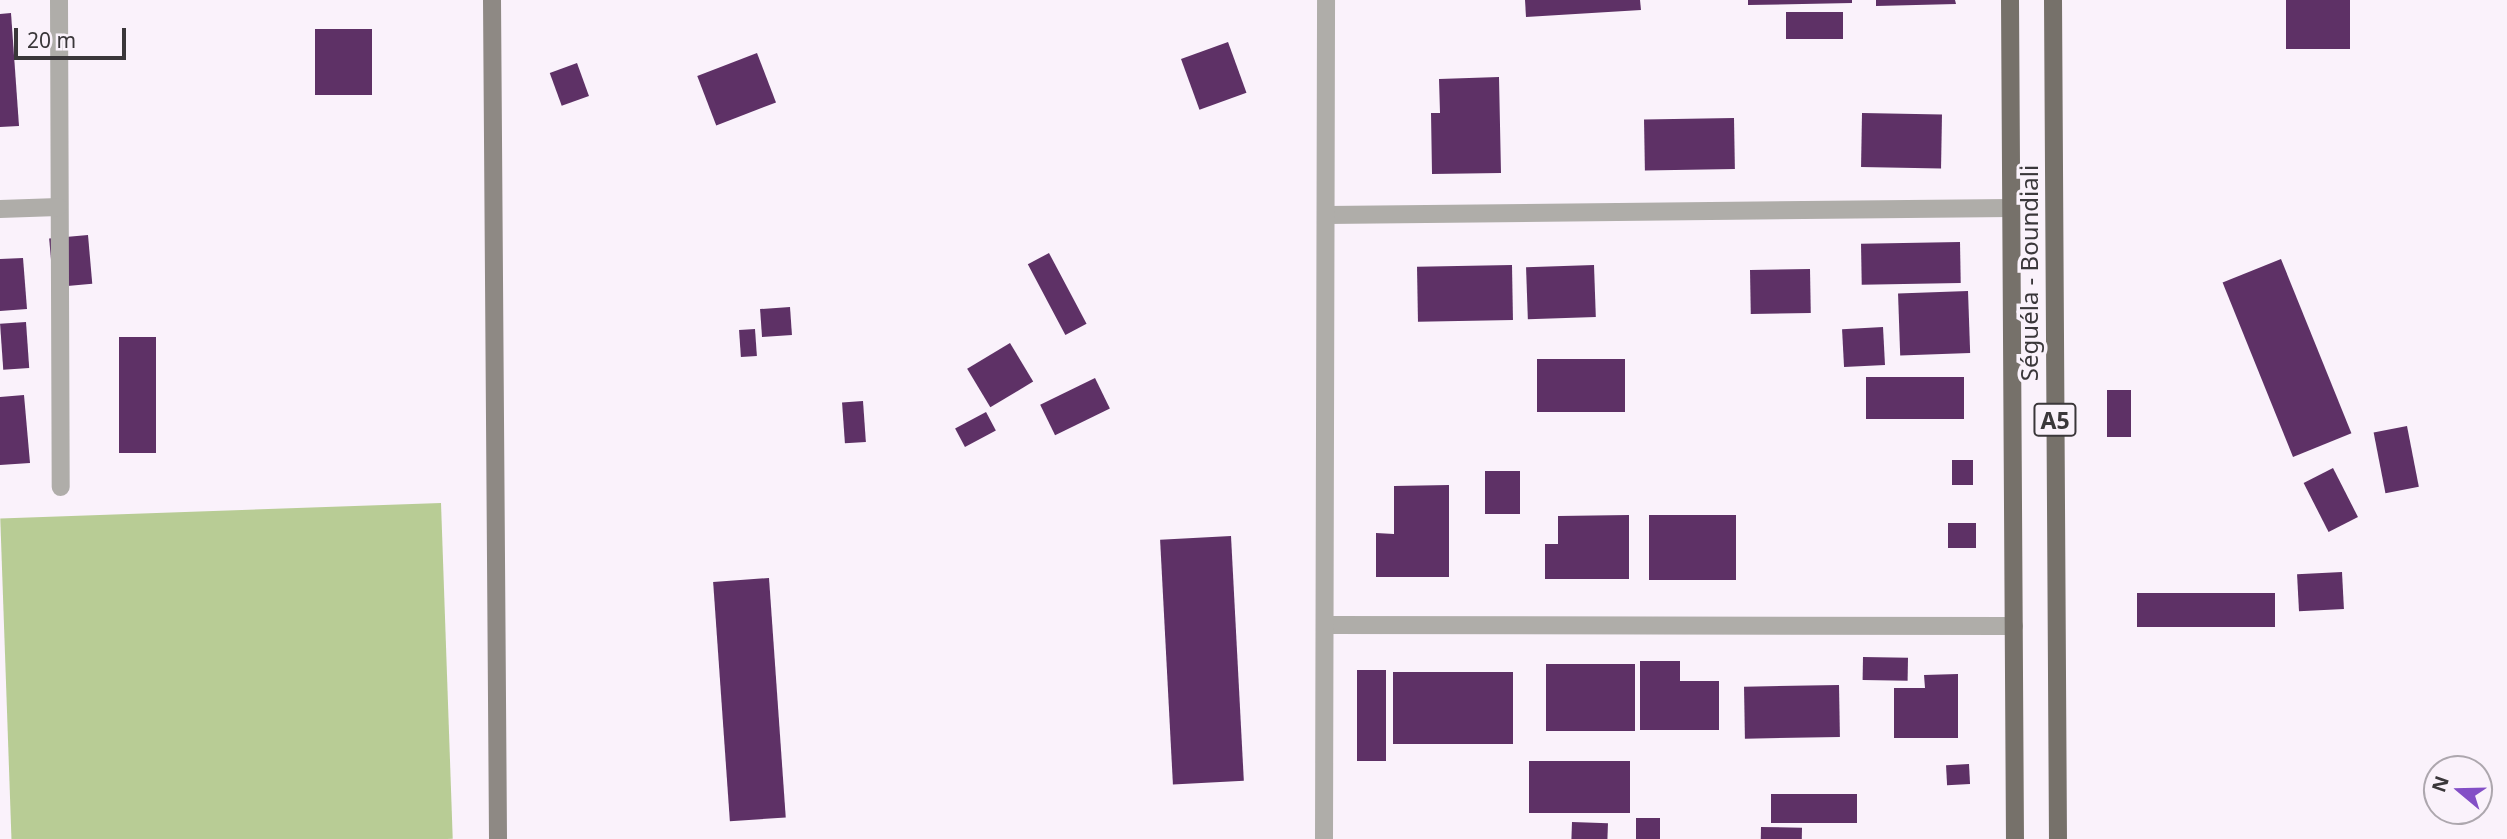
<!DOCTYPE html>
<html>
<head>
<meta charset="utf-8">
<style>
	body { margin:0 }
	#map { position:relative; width:2507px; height:839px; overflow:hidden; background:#faf2fb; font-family:"Noto Sans",sans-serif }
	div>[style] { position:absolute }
	.green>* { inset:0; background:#b8cc95; transform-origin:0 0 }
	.building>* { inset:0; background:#5e3166; transform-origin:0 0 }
	.street>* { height:18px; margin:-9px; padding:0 9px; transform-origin:9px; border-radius:9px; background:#afada9 }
	.secondary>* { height:18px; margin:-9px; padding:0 9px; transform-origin:9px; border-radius:9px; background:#8e8984 }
	.primary>* { height:18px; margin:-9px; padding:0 9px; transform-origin:9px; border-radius:9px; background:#76716a }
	span { translate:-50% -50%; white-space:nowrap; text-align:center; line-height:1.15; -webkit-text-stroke:7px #faf2fb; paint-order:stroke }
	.shield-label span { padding:2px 5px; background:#faf2fb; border:2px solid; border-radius:5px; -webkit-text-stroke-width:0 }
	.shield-label { font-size:23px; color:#3a373a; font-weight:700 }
	.street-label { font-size:24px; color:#3a373a }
	.north { position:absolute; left:2423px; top:755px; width:70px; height:70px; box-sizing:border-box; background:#faf2fb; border:2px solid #ada7ae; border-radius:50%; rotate:289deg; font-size:19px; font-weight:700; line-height:28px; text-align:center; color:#3a373a }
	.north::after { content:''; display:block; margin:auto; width:24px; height:32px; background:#834fc6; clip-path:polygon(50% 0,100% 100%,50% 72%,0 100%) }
	.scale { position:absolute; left:14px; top:28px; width:112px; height:32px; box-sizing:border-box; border:4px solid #3a373a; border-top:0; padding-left:9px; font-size:21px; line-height:24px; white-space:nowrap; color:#3a373a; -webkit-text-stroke:5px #faf2fb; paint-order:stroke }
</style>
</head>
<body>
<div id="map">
	<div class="green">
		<i style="left:441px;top:503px;width:336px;height:441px;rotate:88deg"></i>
	</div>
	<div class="building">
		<i style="clip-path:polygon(1525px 0,1640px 0,1641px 10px,1526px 17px)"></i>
		<i style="clip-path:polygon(1748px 0,1852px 0,1852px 3px,1748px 5px)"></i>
		<i style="clip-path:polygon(1876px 0,1955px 0,1956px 4px,1876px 6px)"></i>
		<i style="left:2286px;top:0;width:64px;height:49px"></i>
		<i style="left:1843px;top:12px;width:27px;height:57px;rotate:90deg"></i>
		<i style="clip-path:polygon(11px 13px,19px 126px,0 127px,0 14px)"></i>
		<i style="left:315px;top:29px;width:57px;height:66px"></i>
		<i style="left:1228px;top:42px;width:54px;height:50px;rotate:70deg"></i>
		<i style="left:757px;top:53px;width:53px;height:64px;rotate:69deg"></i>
		<i style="left:577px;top:63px;width:35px;height:29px;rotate:70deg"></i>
		<i style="clip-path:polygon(1499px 77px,1501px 173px,1432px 174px,1431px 113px,1440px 113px,1439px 79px)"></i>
		<i style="left:1862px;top:113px;width:80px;height:54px;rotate:1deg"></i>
		<i style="left:1734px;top:118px;width:51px;height:90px;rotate:89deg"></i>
		<i style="left:88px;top:235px;width:49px;height:39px;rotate:85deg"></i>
		<i style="left:1960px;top:242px;width:41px;height:99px;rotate:89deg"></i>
		<i style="left:1049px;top:253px;width:80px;height:24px;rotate:62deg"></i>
		<i style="clip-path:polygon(23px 258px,27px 309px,0 311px,0 259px)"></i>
		<i style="left:2281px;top:259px;width:188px;height:63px;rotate:68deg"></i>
		<i style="left:1512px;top:265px;width:55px;height:95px;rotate:89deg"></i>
		<i style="left:1594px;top:265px;width:52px;height:68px;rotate:88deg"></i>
		<i style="left:1810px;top:269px;width:44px;height:60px;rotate:89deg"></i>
		<i style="left:1968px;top:291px;width:62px;height:70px;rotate:88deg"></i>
		<i style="left:790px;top:307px;width:28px;height:30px;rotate:86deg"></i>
		<i style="left:26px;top:322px;width:46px;height:26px;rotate:86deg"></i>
		<i style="left:1883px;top:327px;width:38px;height:41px;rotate:87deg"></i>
		<i style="left:755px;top:329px;width:27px;height:16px;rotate:86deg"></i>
		<i style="left:156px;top:337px;width:116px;height:37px;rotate:90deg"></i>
		<i style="left:1010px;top:343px;width:45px;height:50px;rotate:59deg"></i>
		<i style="left:1537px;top:359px;width:88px;height:53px"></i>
		<i style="left:1964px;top:377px;width:42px;height:98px;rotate:90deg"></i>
		<i style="left:1095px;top:378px;width:34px;height:61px;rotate:64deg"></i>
		<i style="left:2107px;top:390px;width:24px;height:47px"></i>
		<i style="clip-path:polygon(24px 395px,30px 463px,0 465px,0 397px)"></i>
		<i style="left:863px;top:401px;width:41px;height:21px;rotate:86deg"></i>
		<i style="left:986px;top:412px;width:21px;height:35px;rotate:62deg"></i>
		<i style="left:2407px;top:426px;width:62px;height:34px;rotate:79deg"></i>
		<i style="left:1952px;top:460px;width:21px;height:25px"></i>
		<i style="left:2333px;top:468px;width:55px;height:33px;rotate:63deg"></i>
		<i style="left:1485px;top:471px;width:35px;height:43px"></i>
		<i style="clip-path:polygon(1449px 485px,1449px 577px,1376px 577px,1376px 533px,1394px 534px,1394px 486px)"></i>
		<i style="clip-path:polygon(1629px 515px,1629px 579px,1545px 579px,1545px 544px,1558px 544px,1558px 516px)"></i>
		<i style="left:1649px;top:515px;width:87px;height:65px"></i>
		<i style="left:1948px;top:523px;width:28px;height:25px"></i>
		<i style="left:1231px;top:536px;width:245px;height:71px;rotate:87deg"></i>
		<i style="left:2342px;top:572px;width:37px;height:45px;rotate:87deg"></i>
		<i style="left:769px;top:578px;width:240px;height:56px;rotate:86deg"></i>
		<i style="left:2137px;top:593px;width:138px;height:34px"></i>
		<i style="left:1863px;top:657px;width:45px;height:23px;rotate:1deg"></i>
		<i style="clip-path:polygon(1640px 661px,1680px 661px,1680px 681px,1719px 681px,1719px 730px,1640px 730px)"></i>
		<i style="left:1546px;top:664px;width:89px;height:67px"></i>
		<i style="left:1357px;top:670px;width:29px;height:91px"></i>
		<i style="left:1513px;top:672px;width:72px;height:120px;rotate:90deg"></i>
		<i style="clip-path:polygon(1958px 674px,1958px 738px,1894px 738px,1894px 688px,1925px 688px,1924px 675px)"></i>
		<i style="left:1839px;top:685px;width:52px;height:95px;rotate:89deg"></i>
		<i style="left:1630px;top:761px;width:52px;height:101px;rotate:90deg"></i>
		<i style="left:1969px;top:764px;width:20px;height:23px;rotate:87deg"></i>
		<i style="left:1771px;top:794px;width:86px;height:29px"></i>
		<i style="left:1660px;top:818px;width:21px;height:24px;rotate:90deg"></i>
		<i style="left:1572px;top:822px;width:36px;height:17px;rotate:2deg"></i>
		<i style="left:1761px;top:827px;width:41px;height:12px;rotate:1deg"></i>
	</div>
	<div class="street">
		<i style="left:59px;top:0;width:487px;rotate:89.8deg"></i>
		<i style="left:0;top:209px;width:58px;rotate:-2deg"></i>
		<i style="left:1327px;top:215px;width:684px;rotate:-0.59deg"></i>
		<i style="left:1327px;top:625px;width:687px;rotate:0.08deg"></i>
		<i style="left:1324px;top:839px;width:839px;rotate:-89.86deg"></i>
	</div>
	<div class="secondary">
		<i style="left:492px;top:0;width:839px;rotate:89.59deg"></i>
	</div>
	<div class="primary">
		<i style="left:2010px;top:0;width:839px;rotate:89.66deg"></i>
		<i style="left:2053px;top:0;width:839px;rotate:89.66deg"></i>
	</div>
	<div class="shield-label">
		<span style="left:2055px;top:420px">A5</span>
	</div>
	<div class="street-label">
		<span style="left:2029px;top:273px;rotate:-90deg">Séguéla - Boundiali</span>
	</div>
	<div class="north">N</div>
	<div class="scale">20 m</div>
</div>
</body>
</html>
